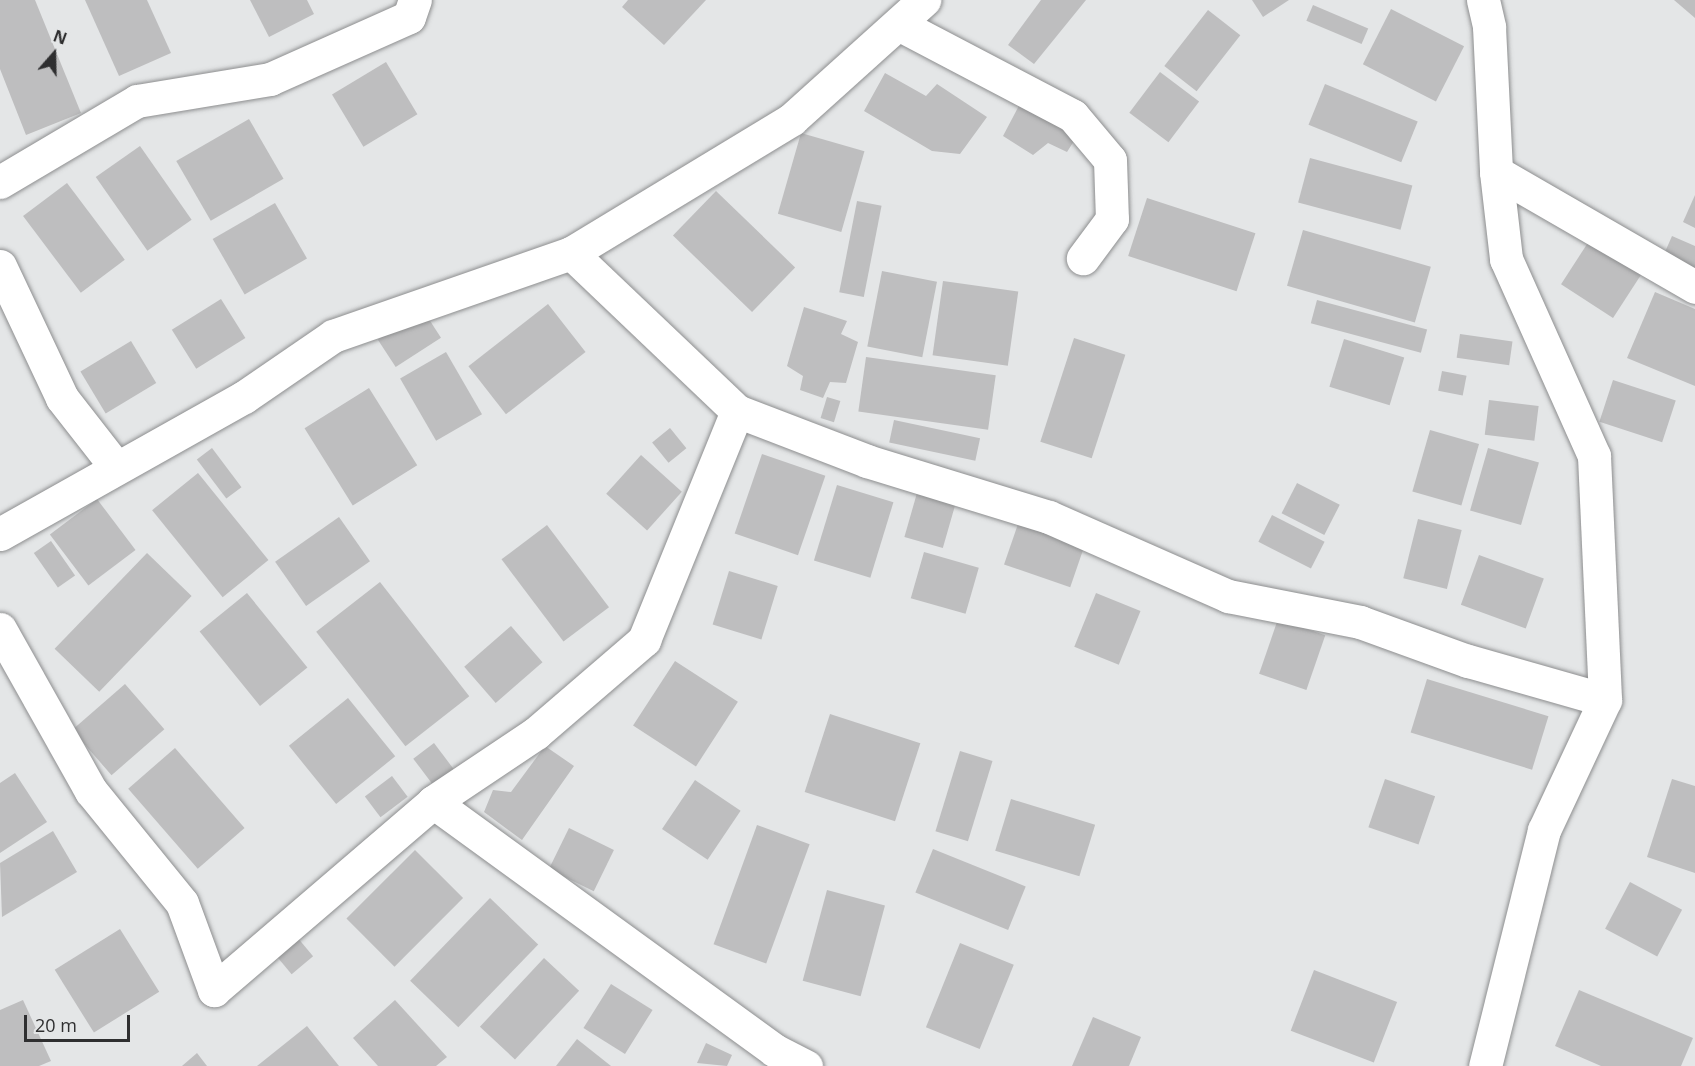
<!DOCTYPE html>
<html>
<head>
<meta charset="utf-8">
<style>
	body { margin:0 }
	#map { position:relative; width:1695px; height:1066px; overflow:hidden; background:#e4e6e7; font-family:"Open Sans",sans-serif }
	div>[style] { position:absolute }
	.building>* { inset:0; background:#bebebf; transform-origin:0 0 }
	.roads { filter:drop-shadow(0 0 2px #8d8e8f) drop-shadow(0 0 2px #8d8e8f) }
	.street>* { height:33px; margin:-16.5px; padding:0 16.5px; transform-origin:16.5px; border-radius:16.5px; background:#fff }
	span { translate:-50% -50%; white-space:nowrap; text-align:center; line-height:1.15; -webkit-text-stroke:5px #e4e6e7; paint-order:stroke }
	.north { position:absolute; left:24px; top:24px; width:60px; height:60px; -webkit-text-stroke:4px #e4e6e7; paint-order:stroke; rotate:20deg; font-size:16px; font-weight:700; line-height:24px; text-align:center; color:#2f2f30 }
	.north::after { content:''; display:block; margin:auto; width:21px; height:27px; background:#2f2f30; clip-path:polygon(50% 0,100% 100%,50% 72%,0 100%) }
	.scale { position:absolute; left:24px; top:1015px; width:106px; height:27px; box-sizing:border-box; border:3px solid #2f2f30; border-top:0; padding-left:8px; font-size:18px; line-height:21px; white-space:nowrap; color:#2f2f30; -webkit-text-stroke:4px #e4e6e7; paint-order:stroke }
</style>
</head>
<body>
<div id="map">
	<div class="building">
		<i style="clip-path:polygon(0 0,35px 0,81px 113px,26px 135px,0 69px)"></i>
		<i style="clip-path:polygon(85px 0,147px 0,171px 53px,119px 76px)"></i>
		<i style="clip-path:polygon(250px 0,307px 0,314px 14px,269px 37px)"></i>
		<i style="clip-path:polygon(628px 0,706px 0,664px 45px,622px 7px)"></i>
		<i style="clip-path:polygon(1041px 0,1086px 0,1034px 64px,1008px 45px)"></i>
		<i style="clip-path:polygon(1252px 0,1289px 0,1263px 17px)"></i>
		<i style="clip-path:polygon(1674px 0,1695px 0,1695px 18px)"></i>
		<i style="left:1313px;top:5px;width:60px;height:17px;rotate:23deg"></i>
		<i style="left:1391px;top:9px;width:82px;height:62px;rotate:27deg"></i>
		<i style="left:1208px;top:10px;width:41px;height:71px;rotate:38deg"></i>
		<i style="left:386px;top:62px;width:61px;height:63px;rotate:59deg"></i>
		<i style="left:1160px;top:72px;width:49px;height:51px;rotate:37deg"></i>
		<i style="clip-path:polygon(885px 73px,926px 96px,937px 84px,987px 117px,960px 154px,932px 151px,864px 111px)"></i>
		<i style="left:1325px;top:84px;width:100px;height:44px;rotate:22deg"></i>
		<i style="clip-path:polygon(1022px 100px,1079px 133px,1067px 152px,1048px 143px,1033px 155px,1003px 136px)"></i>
		<i style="left:249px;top:119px;width:69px;height:84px;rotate:60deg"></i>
		<i style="left:801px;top:133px;width:66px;height:84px;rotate:16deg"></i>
		<i style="left:140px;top:146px;width:90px;height:54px;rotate:55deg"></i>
		<i style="left:1310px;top:158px;width:106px;height:46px;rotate:15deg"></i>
		<i style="left:67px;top:183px;width:96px;height:55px;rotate:53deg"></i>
		<i style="left:716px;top:191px;width:110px;height:62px;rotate:44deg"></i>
		<i style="clip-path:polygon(1695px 195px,1695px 228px,1683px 222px)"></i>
		<i style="left:1147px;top:198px;width:114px;height:61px;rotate:18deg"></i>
		<i style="left:857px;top:201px;width:25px;height:93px;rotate:11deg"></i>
		<i style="left:275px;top:203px;width:64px;height:72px;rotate:60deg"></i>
		<i style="left:1303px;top:230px;width:133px;height:58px;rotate:16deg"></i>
		<i style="clip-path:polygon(1672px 236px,1695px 246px,1695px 275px,1661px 261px)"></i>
		<i style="left:1591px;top:238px;width:62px;height:55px;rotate:33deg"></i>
		<i style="left:882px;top:271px;width:56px;height:77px;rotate:11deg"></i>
		<i style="left:943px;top:281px;width:76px;height:75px;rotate:8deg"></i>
		<i style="clip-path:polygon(1655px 292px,1695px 309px,1695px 386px,1627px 358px)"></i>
		<i style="left:221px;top:299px;width:46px;height:58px;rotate:58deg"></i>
		<i style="left:1317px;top:300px;width:114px;height:24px;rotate:15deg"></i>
		<i style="left:548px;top:304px;width:61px;height:101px;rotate:52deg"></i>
		<i style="clip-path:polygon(804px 307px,847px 321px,841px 334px,858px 342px,846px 383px,830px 382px,823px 398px,800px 390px,803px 376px,787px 366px)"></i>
		<i style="left:423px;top:310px;width:33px;height:54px;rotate:57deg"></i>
		<i style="left:1460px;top:334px;width:53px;height:24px;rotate:8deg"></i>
		<i style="left:1074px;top:338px;width:54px;height:109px;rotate:18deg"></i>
		<i style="left:1344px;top:339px;width:63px;height:50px;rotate:17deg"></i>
		<i style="left:131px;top:341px;width:49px;height:59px;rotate:59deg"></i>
		<i style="left:446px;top:352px;width:72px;height:53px;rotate:60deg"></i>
		<i style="left:866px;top:357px;width:131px;height:55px;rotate:8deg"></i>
		<i style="left:1442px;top:371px;width:25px;height:20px;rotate:11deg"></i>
		<i style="left:1613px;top:380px;width:66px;height:44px;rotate:18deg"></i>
		<i style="left:369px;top:388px;width:91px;height:76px;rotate:58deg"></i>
		<i style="left:827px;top:397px;width:14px;height:22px;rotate:17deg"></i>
		<i style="left:1489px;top:400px;width:50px;height:35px;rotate:7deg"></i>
		<i style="left:894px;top:420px;width:88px;height:23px;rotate:12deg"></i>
		<i style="left:670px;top:428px;width:26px;height:23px;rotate:51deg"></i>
		<i style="left:1430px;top:430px;width:51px;height:64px;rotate:16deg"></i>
		<i style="left:212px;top:448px;width:49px;height:19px;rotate:53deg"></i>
		<i style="left:1488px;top:448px;width:53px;height:65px;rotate:16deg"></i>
		<i style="left:762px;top:454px;width:67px;height:84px;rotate:19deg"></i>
		<i style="left:641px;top:455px;width:55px;height:52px;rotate:42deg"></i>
		<i style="left:198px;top:473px;width:112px;height:59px;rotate:51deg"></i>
		<i style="left:1297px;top:483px;width:48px;height:34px;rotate:27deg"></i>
		<i style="left:837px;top:485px;width:59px;height:79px;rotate:17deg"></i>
		<i style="left:919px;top:486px;width:40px;height:53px;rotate:16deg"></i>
		<i style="left:97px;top:499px;width:64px;height:59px;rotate:53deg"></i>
		<i style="left:1272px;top:515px;width:59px;height:30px;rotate:27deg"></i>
		<i style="left:339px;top:517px;width:54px;height:78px;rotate:55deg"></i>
		<i style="left:1418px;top:519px;width:45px;height:61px;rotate:14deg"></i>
		<i style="left:1019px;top:521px;width:70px;height:46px;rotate:19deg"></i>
		<i style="left:547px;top:525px;width:103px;height:57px;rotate:53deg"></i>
		<i style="left:51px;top:541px;width:42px;height:21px;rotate:55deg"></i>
		<i style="left:924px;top:552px;width:57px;height:48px;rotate:16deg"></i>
		<i style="left:147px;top:553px;width:62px;height:133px;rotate:44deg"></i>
		<i style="left:1479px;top:555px;width:69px;height:53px;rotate:20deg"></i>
		<i style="left:729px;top:571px;width:51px;height:56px;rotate:17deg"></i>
		<i style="left:380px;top:582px;width:145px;height:81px;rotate:52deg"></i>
		<i style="left:247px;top:593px;width:96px;height:61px;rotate:51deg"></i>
		<i style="left:1096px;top:593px;width:48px;height:58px;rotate:22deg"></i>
		<i style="left:1278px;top:619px;width:50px;height:58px;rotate:19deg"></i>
		<i style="left:511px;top:626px;width:48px;height:62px;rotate:49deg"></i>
		<i style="left:675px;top:661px;width:75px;height:77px;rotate:33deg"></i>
		<i style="left:1427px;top:679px;width:127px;height:56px;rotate:17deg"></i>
		<i style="left:125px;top:684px;width:60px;height:70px;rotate:49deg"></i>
		<i style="left:348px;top:698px;width:75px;height:76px;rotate:51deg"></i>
		<i style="left:830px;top:714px;width:95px;height:82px;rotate:18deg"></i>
		<i style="left:434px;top:743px;width:34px;height:26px;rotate:53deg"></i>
		<i style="clip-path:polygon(545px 746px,574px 766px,522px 840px,484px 812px,493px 790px,511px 792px)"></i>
		<i style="left:175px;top:748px;width:106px;height:62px;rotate:49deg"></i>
		<i style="left:960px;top:751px;width:34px;height:84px;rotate:17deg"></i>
		<i style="clip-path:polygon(15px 773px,47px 822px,0 853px,0 783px)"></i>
		<i style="left:392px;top:776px;width:26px;height:34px;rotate:53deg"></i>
		<i style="left:1385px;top:779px;width:53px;height:51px;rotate:19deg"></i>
		<i style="clip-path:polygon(1672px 779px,1695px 786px,1695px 873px,1647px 857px)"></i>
		<i style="left:695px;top:780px;width:55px;height:59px;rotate:34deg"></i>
		<i style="left:1011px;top:799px;width:88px;height:54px;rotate:17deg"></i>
		<i style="left:757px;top:825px;width:56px;height:127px;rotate:20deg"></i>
		<i style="left:569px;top:828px;width:50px;height:46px;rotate:26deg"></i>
		<i style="clip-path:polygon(53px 831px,77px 872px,2px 917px,0 863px)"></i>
		<i style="left:933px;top:849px;width:100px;height:47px;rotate:22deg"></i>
		<i style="left:415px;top:850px;width:68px;height:97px;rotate:45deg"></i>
		<i style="left:1630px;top:882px;width:59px;height:53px;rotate:28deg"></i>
		<i style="left:827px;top:890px;width:60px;height:94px;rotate:15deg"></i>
		<i style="left:490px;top:898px;width:67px;height:115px;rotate:44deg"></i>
		<i style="left:120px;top:929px;width:74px;height:77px;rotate:58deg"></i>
		<i style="left:297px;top:937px;width:25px;height:28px;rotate:50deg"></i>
		<i style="left:960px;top:943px;width:58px;height:91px;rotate:22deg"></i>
		<i style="left:544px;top:958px;width:48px;height:94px;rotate:43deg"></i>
		<i style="left:1314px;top:970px;width:89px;height:65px;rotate:21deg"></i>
		<i style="left:611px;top:984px;width:49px;height:52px;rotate:32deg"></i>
		<i style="clip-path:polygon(1579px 990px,1693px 1038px,1681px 1066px,1601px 1066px,1555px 1046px)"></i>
		<i style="clip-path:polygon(23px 1000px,51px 1061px,39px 1066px,0 1066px,0 1010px)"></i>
		<i style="clip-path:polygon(395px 1000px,447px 1057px,436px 1066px,378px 1066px,353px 1038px)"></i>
		<i style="clip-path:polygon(1093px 1017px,1141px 1037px,1129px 1066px,1072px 1066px)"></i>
		<i style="clip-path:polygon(307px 1026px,339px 1066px,257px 1066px)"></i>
		<i style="clip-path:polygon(577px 1039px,611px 1066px,556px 1066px)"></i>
		<i style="clip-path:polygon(706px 1043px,732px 1055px,727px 1066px,697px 1063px)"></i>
		<i style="clip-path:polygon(197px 1053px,207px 1066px,182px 1066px)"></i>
	</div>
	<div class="roads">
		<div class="street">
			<i style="left:1483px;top:0;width:28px;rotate:77deg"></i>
			<i style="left:1489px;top:27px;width:145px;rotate:87.2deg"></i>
			<i style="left:1496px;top:172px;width:88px;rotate:83.4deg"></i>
			<i style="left:1506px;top:259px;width:216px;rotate:65.9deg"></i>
			<i style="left:1594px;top:456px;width:244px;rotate:87.4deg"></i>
			<i style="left:1605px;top:700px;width:144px;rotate:115.1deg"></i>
			<i style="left:1544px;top:830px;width:243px;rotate:104deg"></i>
			<i style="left:900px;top:25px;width:195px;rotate:27.7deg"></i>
			<i style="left:1073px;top:116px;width:57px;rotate:49.9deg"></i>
			<i style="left:1110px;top:160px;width:59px;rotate:88.1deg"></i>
			<i style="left:1112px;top:219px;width:49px;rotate:126.6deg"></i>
			<i style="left:1496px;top:172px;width:230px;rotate:30deg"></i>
			<i style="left:0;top:182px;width:159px;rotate:-30.6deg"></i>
			<i style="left:137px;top:101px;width:135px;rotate:-9.4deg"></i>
			<i style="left:270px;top:79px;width:152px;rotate:-24deg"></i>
			<i style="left:409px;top:17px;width:18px;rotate:-71deg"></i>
			<i style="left:571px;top:253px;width:229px;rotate:43.6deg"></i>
			<i style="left:737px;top:411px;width:139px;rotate:21deg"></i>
			<i style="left:867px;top:461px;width:190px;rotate:17.1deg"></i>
			<i style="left:1049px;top:517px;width:196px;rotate:23.8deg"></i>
			<i style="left:1228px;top:596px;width:135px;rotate:11.1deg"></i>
			<i style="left:1360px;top:622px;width:115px;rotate:19.9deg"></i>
			<i style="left:1468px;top:661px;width:142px;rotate:15.9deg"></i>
			<i style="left:0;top:266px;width:146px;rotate:64.8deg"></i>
			<i style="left:62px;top:398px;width:88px;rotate:52deg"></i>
			<i style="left:0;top:534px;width:280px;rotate:-29.3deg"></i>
			<i style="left:244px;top:397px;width:108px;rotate:-34.4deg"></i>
			<i style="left:333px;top:336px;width:252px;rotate:-19.2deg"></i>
			<i style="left:571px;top:253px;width:258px;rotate:-31.2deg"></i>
			<i style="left:792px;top:119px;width:178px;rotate:-42deg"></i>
			<i style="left:0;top:629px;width:186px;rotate:60.7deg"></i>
			<i style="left:91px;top:791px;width:144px;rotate:50.9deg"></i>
			<i style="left:182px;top:903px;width:93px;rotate:69.8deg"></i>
			<i style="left:214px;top:990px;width:289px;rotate:-40.6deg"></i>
			<i style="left:433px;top:802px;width:124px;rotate:-33.8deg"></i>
			<i style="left:536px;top:733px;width:143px;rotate:-40.7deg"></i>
			<i style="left:644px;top:640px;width:247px;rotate:-67.9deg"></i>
			<i style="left:433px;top:802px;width:422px;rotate:36deg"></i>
			<i style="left:774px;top:1050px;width:36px;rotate:27deg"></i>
		</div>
	</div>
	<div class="north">N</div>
	<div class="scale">20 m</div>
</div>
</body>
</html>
